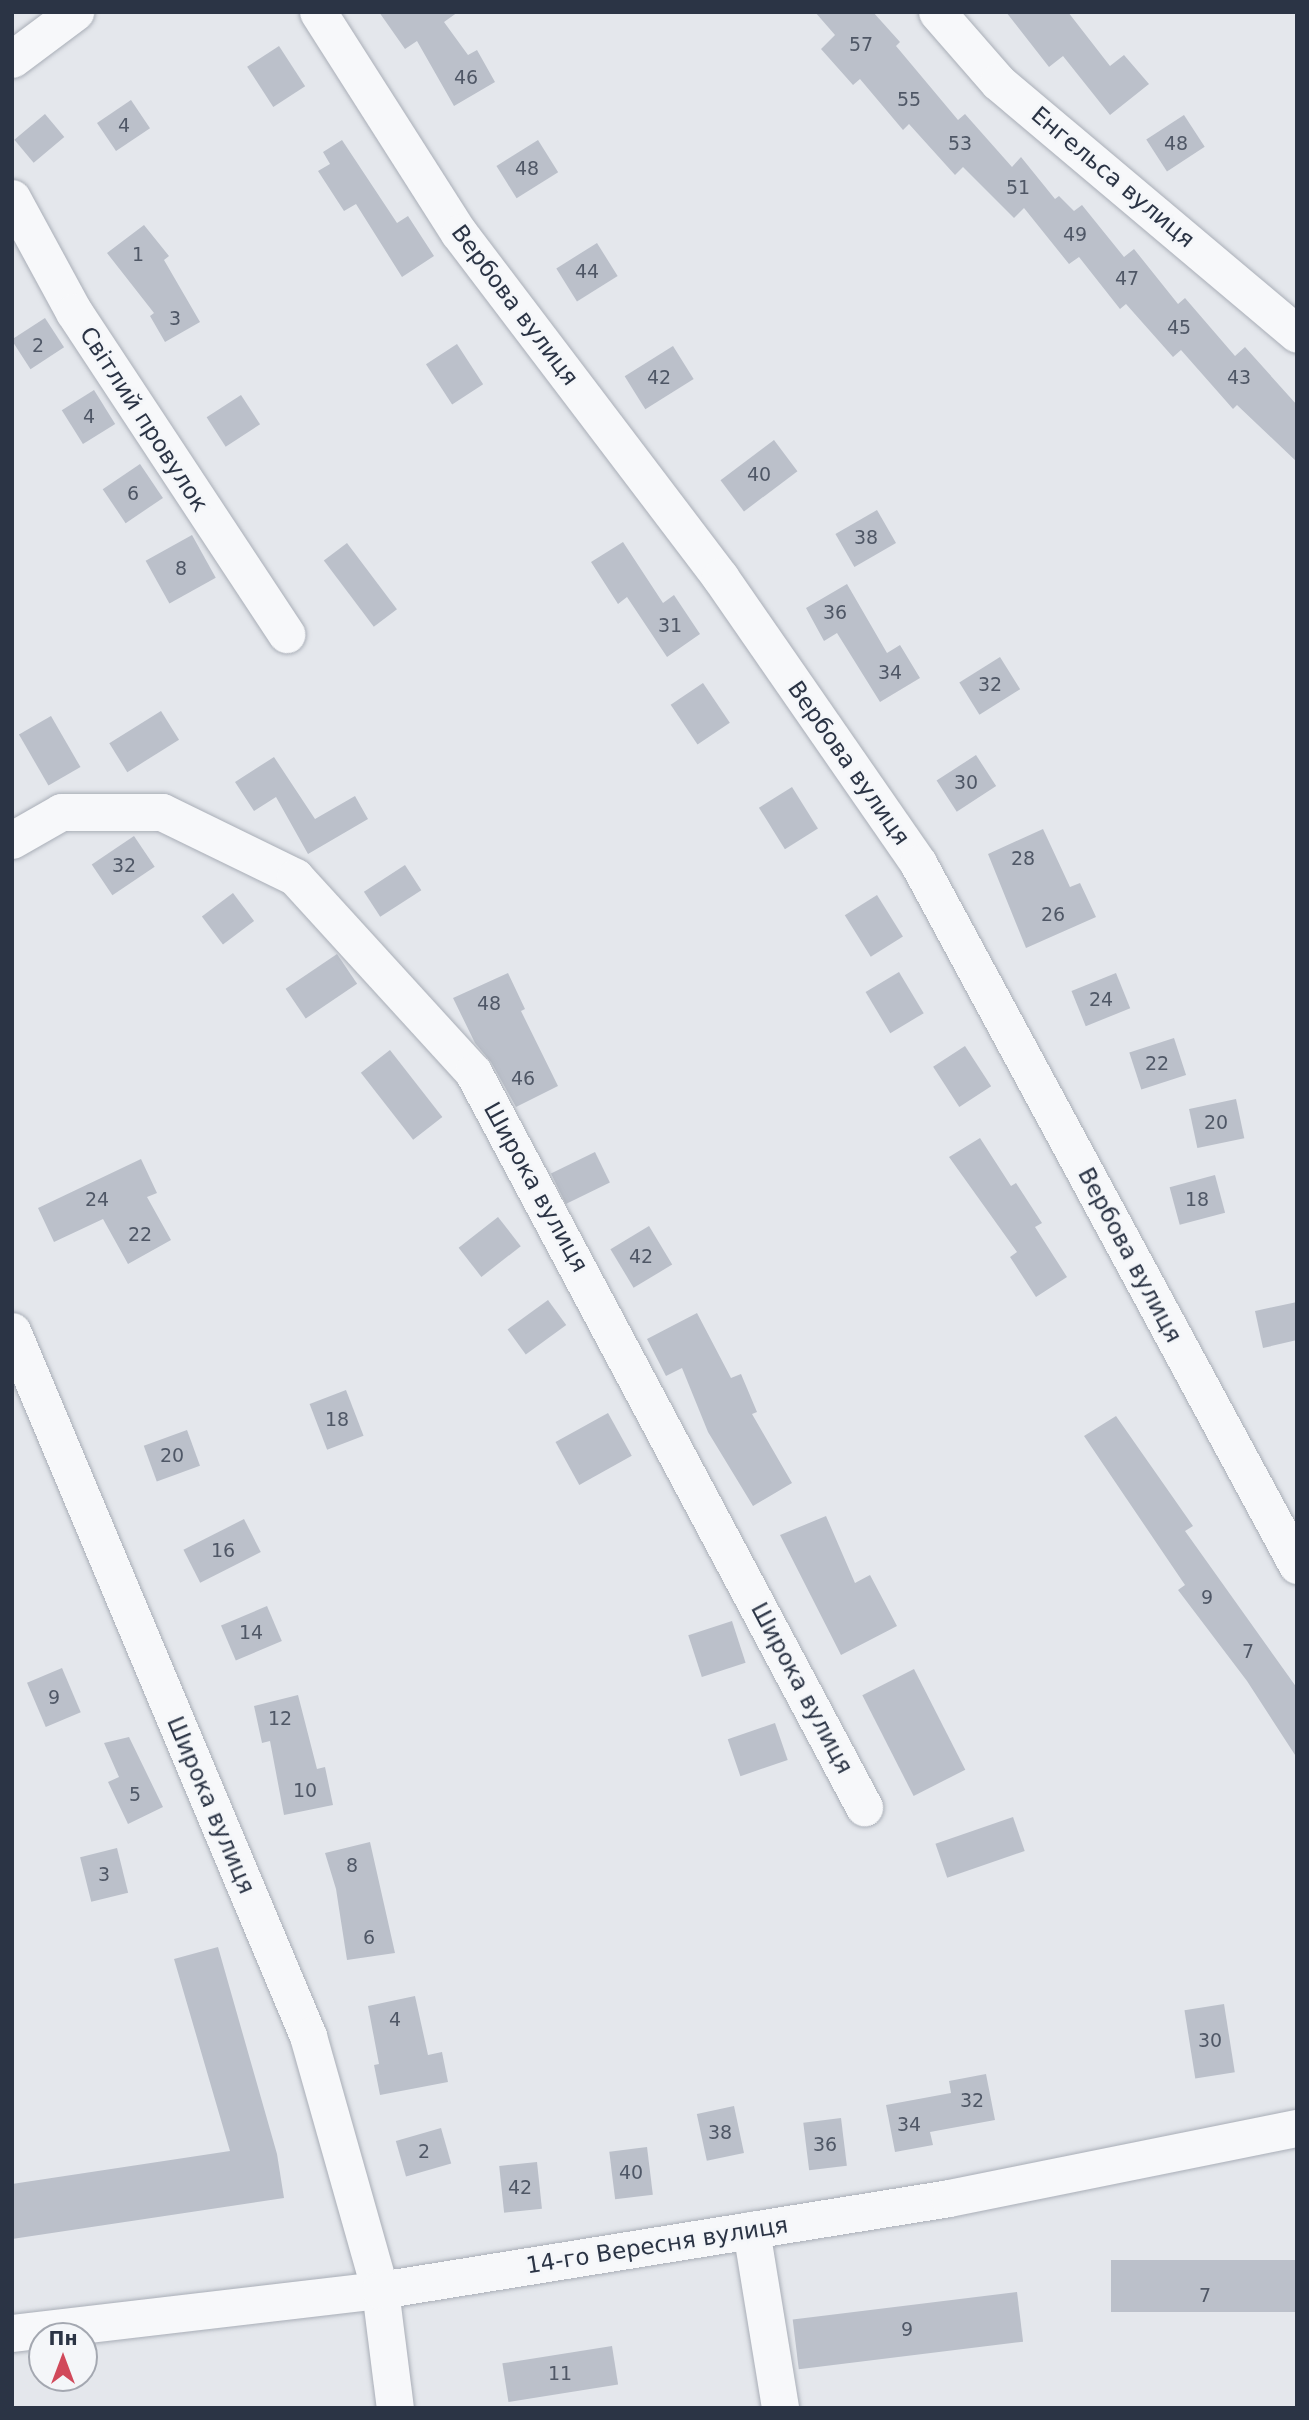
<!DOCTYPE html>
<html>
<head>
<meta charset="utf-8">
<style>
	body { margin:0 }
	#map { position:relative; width:1309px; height:2420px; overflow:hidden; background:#e4e7ec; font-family:"DejaVu Sans",sans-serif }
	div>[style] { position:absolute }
	.building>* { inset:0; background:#bbc0ca; transform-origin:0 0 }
	.roads { filter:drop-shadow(0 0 2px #a9aeb7) drop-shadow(0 0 2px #a9aeb7) }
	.minor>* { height:37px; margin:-18.5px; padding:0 18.5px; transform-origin:18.5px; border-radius:18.5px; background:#f7f8fa }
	span { translate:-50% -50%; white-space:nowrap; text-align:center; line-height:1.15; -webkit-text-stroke:5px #f4f6f9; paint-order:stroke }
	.number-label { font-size:19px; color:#4f5766 }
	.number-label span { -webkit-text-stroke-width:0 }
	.street-label { font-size:23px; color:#2b3445 }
	.frame { position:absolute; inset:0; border:14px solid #2b3445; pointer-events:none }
	.north { position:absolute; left:28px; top:2322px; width:70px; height:70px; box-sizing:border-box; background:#f4f6f9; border:2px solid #a4a8b1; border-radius:50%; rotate:0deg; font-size:19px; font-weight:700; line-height:28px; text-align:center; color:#2b3445 }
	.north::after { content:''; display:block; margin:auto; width:24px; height:32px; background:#d1495b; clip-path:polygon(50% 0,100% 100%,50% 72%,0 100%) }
</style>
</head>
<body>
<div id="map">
	<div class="building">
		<i style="clip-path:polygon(379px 12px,458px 12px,444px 22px,468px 55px,477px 50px,495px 82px,454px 106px,417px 41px,405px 49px)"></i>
		<i style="clip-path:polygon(815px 12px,873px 12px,900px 42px,896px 46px,958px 120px,965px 114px,1012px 167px,1021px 157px,1055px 199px,1059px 196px,1074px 211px,1082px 205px,1124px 257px,1134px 249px,1178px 304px,1185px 298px,1235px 356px,1245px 347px,1297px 405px,1297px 462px,1237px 405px,1233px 409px,1181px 350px,1173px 357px,1126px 304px,1120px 309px,1079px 257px,1069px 264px,1024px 208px,1014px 218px,963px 167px,955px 175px,909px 124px,903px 130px,860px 79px,853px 85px,821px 49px,835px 35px)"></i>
		<i style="clip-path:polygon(1006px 12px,1068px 12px,1110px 66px,1124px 55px,1149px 84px,1110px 115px,1063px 56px,1049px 67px)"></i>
		<i style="left:279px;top:46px;width:48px;height:38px;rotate:57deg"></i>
		<i style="left:131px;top:100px;width:34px;height:41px;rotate:56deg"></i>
		<i style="left:45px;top:114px;width:30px;height:40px;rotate:50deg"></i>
		<i style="left:1184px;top:115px;width:38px;height:45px;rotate:57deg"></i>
		<i style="clip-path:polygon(342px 140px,397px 223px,408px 216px,434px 256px,402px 277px,356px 204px,344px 211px,318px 171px,330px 164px,323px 152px)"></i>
		<i style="left:538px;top:140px;width:38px;height:49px;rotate:58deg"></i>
		<i style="clip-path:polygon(144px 225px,169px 256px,164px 260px,200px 322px,165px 342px,150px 316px,154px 313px,107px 253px)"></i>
		<i style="left:597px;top:243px;width:39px;height:48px;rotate:58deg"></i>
		<i style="left:45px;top:318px;width:35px;height:40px;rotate:57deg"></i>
		<i style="left:457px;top:344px;width:48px;height:37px;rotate:57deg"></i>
		<i style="left:673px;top:346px;width:39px;height:57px;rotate:58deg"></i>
		<i style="left:94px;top:390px;width:40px;height:38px;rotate:58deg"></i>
		<i style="left:241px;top:395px;width:35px;height:41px;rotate:57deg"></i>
		<i style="left:774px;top:440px;width:39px;height:67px;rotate:53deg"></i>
		<i style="left:140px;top:464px;width:41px;height:45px;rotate:56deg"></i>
		<i style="left:877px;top:510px;width:38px;height:48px;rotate:60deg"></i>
		<i style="left:192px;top:535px;width:49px;height:53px;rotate:61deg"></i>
		<i style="clip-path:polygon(623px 542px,663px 603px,674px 595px,700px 634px,667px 657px,627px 597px,618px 604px,591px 562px)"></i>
		<i style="left:347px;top:543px;width:83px;height:29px;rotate:53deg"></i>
		<i style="clip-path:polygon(847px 584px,887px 653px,900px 645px,920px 678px,880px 702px,837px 633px,824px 641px,806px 608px)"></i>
		<i style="left:1000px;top:657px;width:38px;height:48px;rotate:58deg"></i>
		<i style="left:703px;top:683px;width:48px;height:39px;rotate:56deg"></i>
		<i style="left:161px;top:711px;width:34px;height:61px;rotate:58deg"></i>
		<i style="left:51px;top:716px;width:59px;height:37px;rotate:60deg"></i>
		<i style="left:976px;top:755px;width:37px;height:47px;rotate:57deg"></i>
		<i style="clip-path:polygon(274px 757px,315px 819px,355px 796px,368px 819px,308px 854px,276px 797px,254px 811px,235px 782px)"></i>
		<i style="left:792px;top:787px;width:49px;height:39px;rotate:58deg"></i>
		<i style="clip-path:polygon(1043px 829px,1070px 887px,1080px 883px,1096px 917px,1026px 948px,988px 854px)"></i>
		<i style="left:134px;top:836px;width:37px;height:51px;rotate:56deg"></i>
		<i style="left:405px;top:865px;width:30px;height:49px;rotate:57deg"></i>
		<i style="left:233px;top:893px;width:35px;height:39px;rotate:53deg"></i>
		<i style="left:877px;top:895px;width:49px;height:38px;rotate:58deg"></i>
		<i style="left:337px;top:954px;width:36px;height:62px;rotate:56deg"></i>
		<i style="left:899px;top:972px;width:48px;height:39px;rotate:59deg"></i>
		<i style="clip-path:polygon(508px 973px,525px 1009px,521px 1011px,558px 1086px,516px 1107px,491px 1062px,475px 1043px,453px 998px)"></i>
		<i style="left:1116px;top:973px;width:38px;height:48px;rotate:68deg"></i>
		<i style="left:1174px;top:1038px;width:39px;height:47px;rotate:72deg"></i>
		<i style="left:965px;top:1046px;width:48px;height:38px;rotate:57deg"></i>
		<i style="left:390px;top:1050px;width:85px;height:37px;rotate:52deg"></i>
		<i style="left:1236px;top:1099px;width:40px;height:48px;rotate:78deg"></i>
		<i style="clip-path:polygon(980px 1138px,1011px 1186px,1016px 1183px,1042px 1223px,1035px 1227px,1067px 1277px,1036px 1297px,1010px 1257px,1017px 1252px,949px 1157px)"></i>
		<i style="left:595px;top:1152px;width:34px;height:49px;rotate:64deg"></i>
		<i style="clip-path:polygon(141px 1159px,157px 1193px,147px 1197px,171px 1240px,128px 1264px,103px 1219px,54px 1242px,38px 1208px)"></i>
		<i style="left:1215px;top:1175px;width:39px;height:47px;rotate:75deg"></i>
		<i style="left:498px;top:1217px;width:37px;height:50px;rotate:52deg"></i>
		<i style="left:649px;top:1226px;width:45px;height:45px;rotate:59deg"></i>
		<i style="left:548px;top:1300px;width:31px;height:50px;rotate:54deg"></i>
		<i style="clip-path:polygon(1297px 1302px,1297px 1340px,1263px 1348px,1255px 1311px)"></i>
		<i style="clip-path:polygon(697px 1313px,731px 1378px,741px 1374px,757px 1412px,752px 1414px,792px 1483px,753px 1506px,708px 1432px,682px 1368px,666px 1376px,647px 1339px)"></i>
		<i style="left:346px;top:1390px;width:49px;height:39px;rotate:69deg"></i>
		<i style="left:608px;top:1413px;width:49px;height:60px;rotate:61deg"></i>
		<i style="clip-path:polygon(1116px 1416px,1193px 1526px,1185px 1531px,1297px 1688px,1297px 1758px,1247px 1681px,1178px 1590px,1185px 1585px,1084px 1436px)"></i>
		<i style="left:187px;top:1430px;width:38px;height:46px;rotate:70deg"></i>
		<i style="clip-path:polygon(826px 1516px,855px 1583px,870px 1575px,897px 1626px,841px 1655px,780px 1535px)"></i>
		<i style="left:244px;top:1519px;width:37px;height:68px;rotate:63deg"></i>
		<i style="left:267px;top:1606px;width:38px;height:50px;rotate:67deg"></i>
		<i style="left:732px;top:1621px;width:44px;height:46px;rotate:72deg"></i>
		<i style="left:62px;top:1668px;width:48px;height:38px;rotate:67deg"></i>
		<i style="left:914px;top:1669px;width:113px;height:58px;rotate:63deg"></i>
		<i style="clip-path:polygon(298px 1695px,317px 1769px,325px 1767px,333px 1805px,284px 1815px,270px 1741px,262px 1743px,254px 1706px)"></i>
		<i style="left:775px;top:1723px;width:39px;height:50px;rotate:71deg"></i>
		<i style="clip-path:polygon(129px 1737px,163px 1807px,128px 1824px,108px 1782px,119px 1777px,104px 1743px)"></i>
		<i style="left:1013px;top:1817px;width:36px;height:82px;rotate:71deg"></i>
		<i style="clip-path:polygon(370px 1842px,395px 1953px,347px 1960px,336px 1889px,325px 1853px)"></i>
		<i style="left:117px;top:1848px;width:46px;height:38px;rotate:76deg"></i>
		<i style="clip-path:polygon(218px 1947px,277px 2154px,284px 2198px,12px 2239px,12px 2184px,230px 2151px,174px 1959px)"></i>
		<i style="clip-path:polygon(415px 1996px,428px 2055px,442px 2052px,448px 2082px,380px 2095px,374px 2065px,379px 2064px,368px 2006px)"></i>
		<i style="left:1224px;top:2004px;width:69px;height:40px;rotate:81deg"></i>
		<i style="clip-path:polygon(986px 2074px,995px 2120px,930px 2132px,933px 2145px,895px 2152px,886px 2105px,951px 2093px,949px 2081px)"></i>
		<i style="left:734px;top:2106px;width:48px;height:38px;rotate:78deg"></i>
		<i style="left:841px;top:2118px;width:48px;height:38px;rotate:83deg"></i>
		<i style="left:441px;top:2128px;width:37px;height:47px;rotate:74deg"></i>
		<i style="left:647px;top:2147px;width:48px;height:38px;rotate:83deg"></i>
		<i style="left:537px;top:2162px;width:47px;height:38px;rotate:84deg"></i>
		<i style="left:1297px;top:2260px;width:52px;height:186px;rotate:90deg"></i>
		<i style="left:1017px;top:2292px;width:50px;height:226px;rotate:83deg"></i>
		<i style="left:612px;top:2346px;width:39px;height:111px;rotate:81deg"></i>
	</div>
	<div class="roads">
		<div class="minor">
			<i style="left:318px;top:12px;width:262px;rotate:57.5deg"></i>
			<i style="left:459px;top:233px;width:432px;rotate:52.8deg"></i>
			<i style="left:720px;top:577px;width:348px;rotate:55.3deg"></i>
			<i style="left:918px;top:863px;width:798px;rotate:61.64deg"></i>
			<i style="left:937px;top:12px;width:93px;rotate:48.9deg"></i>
			<i style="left:998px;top:82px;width:391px;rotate:40.1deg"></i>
			<i style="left:12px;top:59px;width:79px;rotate:-36.7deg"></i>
			<i style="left:12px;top:198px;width:130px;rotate:61.5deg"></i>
			<i style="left:74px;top:312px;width:386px;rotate:56.6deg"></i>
			<i style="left:12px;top:840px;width:56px;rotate:-29.7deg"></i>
			<i style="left:61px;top:812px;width:101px"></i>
			<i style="left:162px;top:812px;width:148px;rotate:26deg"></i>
			<i style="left:295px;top:877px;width:264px;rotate:47.6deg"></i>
			<i style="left:473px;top:1072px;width:833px;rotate:61.99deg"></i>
			<i style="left:12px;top:1331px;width:765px;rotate:67.22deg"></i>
			<i style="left:308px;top:2036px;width:264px;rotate:74.2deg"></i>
			<i style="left:380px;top:2290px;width:119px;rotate:82.8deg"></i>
			<i style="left:751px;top:2230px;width:180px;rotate:80.7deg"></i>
			<i style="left:12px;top:2333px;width:371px;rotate:-6.7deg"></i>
			<i style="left:380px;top:2290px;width:576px;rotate:-9.18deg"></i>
			<i style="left:949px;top:2198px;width:355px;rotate:-11.4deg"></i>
		</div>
	</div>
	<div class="number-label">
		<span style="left:861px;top:45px">57</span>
		<span style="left:466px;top:78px">46</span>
		<span style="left:909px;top:100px">55</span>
		<span style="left:124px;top:126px">4</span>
		<span style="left:960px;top:144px">53</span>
		<span style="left:1176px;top:144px">48</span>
		<span style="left:527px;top:169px">48</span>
		<span style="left:1018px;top:188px">51</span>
		<span style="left:1075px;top:235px">49</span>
		<span style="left:138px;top:255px">1</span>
		<span style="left:587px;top:272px">44</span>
		<span style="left:1127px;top:279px">47</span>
		<span style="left:175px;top:319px">3</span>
		<span style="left:1179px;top:328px">45</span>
		<span style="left:38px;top:346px">2</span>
		<span style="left:659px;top:378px">42</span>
		<span style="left:1239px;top:378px">43</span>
		<span style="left:89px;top:417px">4</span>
		<span style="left:759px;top:475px">40</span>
		<span style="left:133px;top:494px">6</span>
		<span style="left:866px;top:538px">38</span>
		<span style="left:181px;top:569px">8</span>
		<span style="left:835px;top:613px">36</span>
		<span style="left:670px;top:626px">31</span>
		<span style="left:890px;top:673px">34</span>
		<span style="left:990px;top:685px">32</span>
		<span style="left:966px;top:783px">30</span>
		<span style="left:1023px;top:859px">28</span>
		<span style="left:124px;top:866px">32</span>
		<span style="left:1053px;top:915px">26</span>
		<span style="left:1101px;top:1000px">24</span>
		<span style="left:489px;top:1004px">48</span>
		<span style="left:1157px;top:1064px">22</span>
		<span style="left:523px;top:1079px">46</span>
		<span style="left:1216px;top:1123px">20</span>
		<span style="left:97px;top:1200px">24</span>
		<span style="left:1197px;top:1200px">18</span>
		<span style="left:140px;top:1235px">22</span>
		<span style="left:641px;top:1257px">42</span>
		<span style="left:337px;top:1420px">18</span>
		<span style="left:172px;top:1456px">20</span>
		<span style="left:223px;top:1551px">16</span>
		<span style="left:1207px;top:1598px">9</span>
		<span style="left:251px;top:1633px">14</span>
		<span style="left:1248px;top:1652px">7</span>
		<span style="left:54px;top:1698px">9</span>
		<span style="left:280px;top:1719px">12</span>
		<span style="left:305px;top:1791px">10</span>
		<span style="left:135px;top:1795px">5</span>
		<span style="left:352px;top:1866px">8</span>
		<span style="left:104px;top:1875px">3</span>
		<span style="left:369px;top:1938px">6</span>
		<span style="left:395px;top:2020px">4</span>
		<span style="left:1210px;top:2041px">30</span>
		<span style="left:972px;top:2101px">32</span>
		<span style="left:909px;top:2125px">34</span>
		<span style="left:720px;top:2133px">38</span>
		<span style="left:825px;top:2145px">36</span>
		<span style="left:424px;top:2152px">2</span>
		<span style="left:631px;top:2173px">40</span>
		<span style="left:520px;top:2188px">42</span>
		<span style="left:1205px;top:2296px">7</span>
		<span style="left:907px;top:2330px">9</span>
		<span style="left:560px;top:2374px">11</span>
	</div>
	<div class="street-label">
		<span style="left:1113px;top:177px;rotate:40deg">Енгельса вулиця</span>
		<span style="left:515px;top:305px;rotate:53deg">Вербова вулиця</span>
		<span style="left:144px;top:419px;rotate:57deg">Світлий провулок</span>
		<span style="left:849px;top:763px;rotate:55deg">Вербова вулиця</span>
		<span style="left:536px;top:1187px;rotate:61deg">Широка вулиця</span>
		<span style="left:1130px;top:1255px;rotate:62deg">Вербова вулиця</span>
		<span style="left:802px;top:1688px;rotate:62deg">Широка вулиця</span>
		<span style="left:211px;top:1805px;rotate:67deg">Широка вулиця</span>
		<span style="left:657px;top:2245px;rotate:-9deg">14-го Вересня вулиця</span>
	</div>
	<div class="frame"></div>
	<div class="north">Пн</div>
</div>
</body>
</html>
